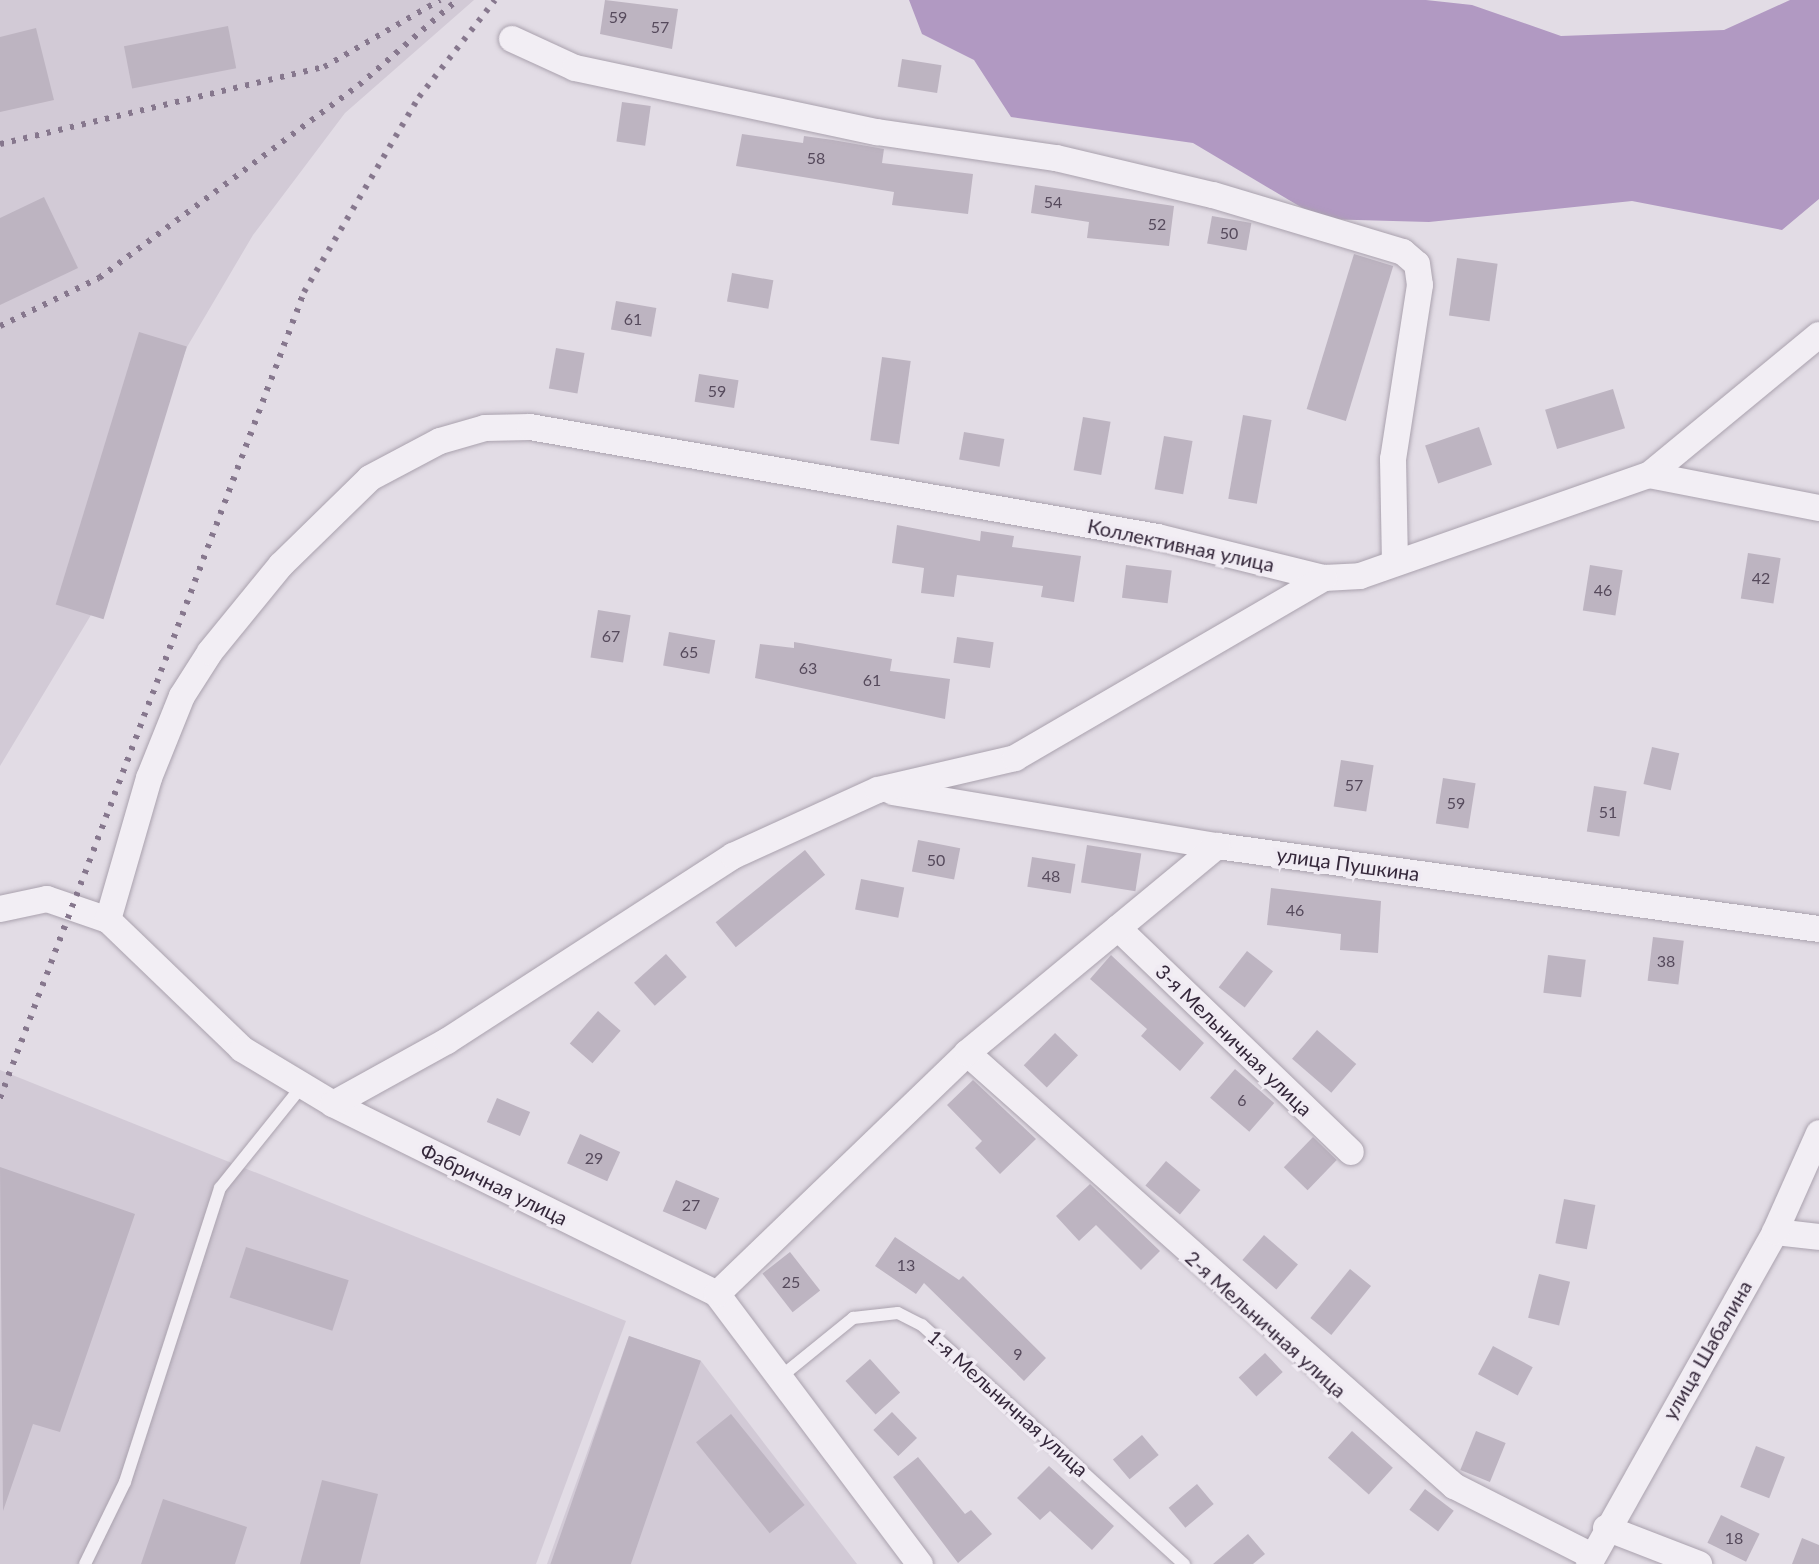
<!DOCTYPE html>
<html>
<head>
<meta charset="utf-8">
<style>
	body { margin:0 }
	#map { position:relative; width:1819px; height:1564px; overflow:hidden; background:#e2dce5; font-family:Lato,sans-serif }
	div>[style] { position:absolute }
	.built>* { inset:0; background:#d2cad6 }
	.water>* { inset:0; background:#b199c2 }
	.building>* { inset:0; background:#bdb4c1; transform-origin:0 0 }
	.roads { filter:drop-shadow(0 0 2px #aaa2ae) drop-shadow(0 0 2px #aaa2ae) }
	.lane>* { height:12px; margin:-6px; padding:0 6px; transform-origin:6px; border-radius:6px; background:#f2eef4 }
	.street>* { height:26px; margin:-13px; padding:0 13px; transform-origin:13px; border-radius:13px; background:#f2eef4 }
	.rail>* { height:6px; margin-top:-3px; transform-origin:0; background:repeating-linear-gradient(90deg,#86778d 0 4px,transparent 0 12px) }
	span { translate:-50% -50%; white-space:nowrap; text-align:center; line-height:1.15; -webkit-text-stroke:7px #f0ebf3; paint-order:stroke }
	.number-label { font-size:16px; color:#564a5c }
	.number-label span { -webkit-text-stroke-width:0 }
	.street-label { font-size:20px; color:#34273a }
</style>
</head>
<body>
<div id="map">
	<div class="built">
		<i style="clip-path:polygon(0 0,474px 0,345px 113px,253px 235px,187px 347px,91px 615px,0 766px)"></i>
		<i style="clip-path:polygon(0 1070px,626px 1321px,536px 1564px,0 1564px)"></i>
		<i style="clip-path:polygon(629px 1336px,701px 1361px,857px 1564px,547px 1564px)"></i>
	</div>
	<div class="water">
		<i style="clip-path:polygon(909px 0,1426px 0,1472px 5px,1561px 36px,1724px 30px,1790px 0,1819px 0,1819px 199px,1782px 230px,1632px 201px,1429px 222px,1321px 219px,1193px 143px,1011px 117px,974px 60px,922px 34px)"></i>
	</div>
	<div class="building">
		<i style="clip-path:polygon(605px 0,678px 9px,672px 49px,600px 34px)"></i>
		<i style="left:228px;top:26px;width:43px;height:106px;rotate:79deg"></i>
		<i style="clip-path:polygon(36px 28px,54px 100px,0 112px,0 37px)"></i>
		<i style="left:902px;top:59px;width:40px;height:28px;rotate:9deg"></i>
		<i style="left:622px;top:102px;width:29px;height:40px;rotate:8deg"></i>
		<i style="clip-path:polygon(742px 134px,803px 143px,804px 136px,833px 140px,884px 149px,882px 163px,973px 174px,968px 214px,892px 205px,894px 192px,736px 166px)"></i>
		<i style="clip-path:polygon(1035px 185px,1174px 206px,1169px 246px,1087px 238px,1089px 222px,1031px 213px)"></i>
		<i style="clip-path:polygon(44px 197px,78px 268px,0 305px,0 218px)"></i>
		<i style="left:1212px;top:216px;width:40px;height:28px;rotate:10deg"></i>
		<i style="left:1354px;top:254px;width:41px;height:162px;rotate:17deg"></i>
		<i style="left:1457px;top:258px;width:41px;height:58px;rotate:8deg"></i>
		<i style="left:732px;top:273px;width:42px;height:29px;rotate:10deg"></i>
		<i style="left:616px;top:301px;width:41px;height:29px;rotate:10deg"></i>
		<i style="left:139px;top:332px;width:50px;height:285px;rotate:17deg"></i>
		<i style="left:556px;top:348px;width:29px;height:41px;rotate:10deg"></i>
		<i style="left:882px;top:357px;width:29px;height:84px;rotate:8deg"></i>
		<i style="left:699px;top:374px;width:40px;height:28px;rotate:9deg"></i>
		<i style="left:1613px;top:389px;width:41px;height:71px;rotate:73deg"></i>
		<i style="left:1243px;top:415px;width:29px;height:85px;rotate:10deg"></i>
		<i style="left:1083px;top:417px;width:28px;height:54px;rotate:10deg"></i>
		<i style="left:1479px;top:427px;width:40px;height:57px;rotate:71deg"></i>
		<i style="left:964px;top:432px;width:41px;height:28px;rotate:10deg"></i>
		<i style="left:1164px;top:436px;width:29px;height:54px;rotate:10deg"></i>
		<i style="clip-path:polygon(897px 525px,980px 541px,981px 531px,1014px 536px,1012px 547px,1081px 556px,1074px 602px,1041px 597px,1043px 586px,957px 575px,954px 597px,921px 593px,924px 568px,892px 563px)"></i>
		<i style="left:1748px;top:553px;width:33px;height:46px;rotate:9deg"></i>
		<i style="left:1126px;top:565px;width:46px;height:33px;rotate:7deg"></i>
		<i style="left:1590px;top:565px;width:33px;height:46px;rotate:9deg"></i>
		<i style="left:598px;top:610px;width:33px;height:48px;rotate:9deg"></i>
		<i style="left:669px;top:632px;width:47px;height:34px;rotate:10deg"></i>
		<i style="left:957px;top:637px;width:37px;height:26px;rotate:8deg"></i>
		<i style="clip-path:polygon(794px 642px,892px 659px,890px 671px,950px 679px,945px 719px,755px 678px,760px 644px,794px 648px)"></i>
		<i style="left:1652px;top:747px;width:28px;height:38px;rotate:13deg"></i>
		<i style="left:1341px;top:760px;width:33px;height:47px;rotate:9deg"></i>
		<i style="left:1443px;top:778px;width:33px;height:46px;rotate:9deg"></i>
		<i style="left:1594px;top:786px;width:33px;height:46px;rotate:9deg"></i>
		<i style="left:918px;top:840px;width:43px;height:32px;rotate:11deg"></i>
		<i style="left:1087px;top:845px;width:55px;height:38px;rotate:9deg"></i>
		<i style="left:805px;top:850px;width:32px;height:115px;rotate:51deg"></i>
		<i style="left:1032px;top:857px;width:44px;height:30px;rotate:9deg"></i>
		<i style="left:861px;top:879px;width:44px;height:31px;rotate:11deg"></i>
		<i style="clip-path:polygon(1271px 888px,1381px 901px,1378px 953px,1340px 950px,1341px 934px,1267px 925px)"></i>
		<i style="left:1653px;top:937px;width:31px;height:44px;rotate:7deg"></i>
		<i style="left:1247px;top:951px;width:33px;height:46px;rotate:38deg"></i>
		<i style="left:666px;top:954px;width:31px;height:43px;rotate:48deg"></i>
		<i style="clip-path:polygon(1111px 955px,1204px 1043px,1180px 1071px,1141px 1036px,1147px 1029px,1090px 979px)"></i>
		<i style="left:1548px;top:955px;width:38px;height:38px;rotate:7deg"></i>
		<i style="left:598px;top:1011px;width:30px;height:43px;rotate:41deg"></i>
		<i style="left:1317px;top:1030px;width:52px;height:38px;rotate:41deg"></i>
		<i style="left:1055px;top:1033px;width:32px;height:45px;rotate:44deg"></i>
		<i style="left:1235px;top:1069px;width:52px;height:38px;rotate:41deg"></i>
		<i style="clip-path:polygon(973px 1080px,1036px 1139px,1000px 1174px,975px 1148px,982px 1141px,947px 1105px)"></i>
		<i style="left:497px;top:1098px;width:36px;height:26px;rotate:23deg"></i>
		<i style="left:580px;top:1134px;width:44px;height:32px;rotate:24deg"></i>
		<i style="left:1313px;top:1137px;width:33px;height:42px;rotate:44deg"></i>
		<i style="left:1166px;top:1161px;width:45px;height:32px;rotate:40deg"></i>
		<i style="clip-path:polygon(0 1167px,135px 1214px,60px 1432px,33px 1424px,3px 1511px)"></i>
		<i style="left:676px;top:1180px;width:47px;height:34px;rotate:23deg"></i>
		<i style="clip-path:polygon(1090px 1184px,1160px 1251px,1141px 1270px,1096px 1225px,1079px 1241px,1056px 1216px)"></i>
		<i style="left:1564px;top:1199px;width:32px;height:45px;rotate:11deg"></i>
		<i style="left:1264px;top:1235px;width:45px;height:33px;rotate:41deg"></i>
		<i style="clip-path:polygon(895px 1237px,959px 1280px,963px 1276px,1046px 1358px,1024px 1381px,924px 1283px,916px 1294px,875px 1266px)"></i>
		<i style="left:246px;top:1247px;width:108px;height:53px;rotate:18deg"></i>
		<i style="left:790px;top:1252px;width:49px;height:35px;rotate:52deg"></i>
		<i style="left:1350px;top:1269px;width:27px;height:63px;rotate:39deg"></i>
		<i style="left:1539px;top:1274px;width:32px;height:45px;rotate:14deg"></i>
		<i style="left:629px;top:1336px;width:76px;height:242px;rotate:19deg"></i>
		<i style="left:1493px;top:1346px;width:45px;height:32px;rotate:28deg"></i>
		<i style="left:1265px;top:1353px;width:26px;height:36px;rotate:47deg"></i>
		<i style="left:870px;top:1359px;width:45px;height:33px;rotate:48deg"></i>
		<i style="left:892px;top:1412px;width:36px;height:26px;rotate:46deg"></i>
		<i style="left:731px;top:1414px;width:117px;height:45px;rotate:51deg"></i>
		<i style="left:1352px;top:1431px;width:55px;height:36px;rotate:42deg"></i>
		<i style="left:1476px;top:1431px;width:32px;height:42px;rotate:22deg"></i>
		<i style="left:1142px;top:1435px;width:26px;height:38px;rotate:50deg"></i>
		<i style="left:1756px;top:1446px;width:31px;height:44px;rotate:21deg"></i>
		<i style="clip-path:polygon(918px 1457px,965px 1514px,971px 1510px,992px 1534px,958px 1563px,893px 1477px)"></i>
		<i style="clip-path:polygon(1049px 1466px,1114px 1526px,1092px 1550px,1050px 1511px,1040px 1520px,1017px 1498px)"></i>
		<i style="clip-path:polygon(322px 1480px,378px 1494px,360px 1564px,300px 1564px)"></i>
		<i style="left:1197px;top:1484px;width:26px;height:37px;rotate:50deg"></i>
		<i style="left:1425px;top:1489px;width:36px;height:26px;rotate:37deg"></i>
		<i style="clip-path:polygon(163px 1499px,247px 1527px,235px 1564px,141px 1564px)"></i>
		<i style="left:1721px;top:1515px;width:43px;height:31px;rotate:26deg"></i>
		<i style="clip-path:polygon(1248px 1534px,1265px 1554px,1253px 1564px,1213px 1564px)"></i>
		<i style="clip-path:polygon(1802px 1538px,1819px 1545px,1819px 1564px,1792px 1564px)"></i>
	</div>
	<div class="roads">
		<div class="lane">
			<i style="left:778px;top:1379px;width:97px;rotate:-39.1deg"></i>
			<i style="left:853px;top:1318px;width:45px;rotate:-6.3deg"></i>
			<i style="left:898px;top:1313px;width:27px;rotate:27deg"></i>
			<i style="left:922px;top:1325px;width:355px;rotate:42.4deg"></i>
			<i style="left:85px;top:1564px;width:91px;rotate:-64deg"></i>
			<i style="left:125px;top:1482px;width:309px;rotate:-72.1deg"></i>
			<i style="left:220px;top:1188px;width:131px;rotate:-51.2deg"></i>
		</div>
		<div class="street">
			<i style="left:512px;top:39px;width:69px;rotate:24.7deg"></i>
			<i style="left:575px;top:68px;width:309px;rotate:12deg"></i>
			<i style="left:877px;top:132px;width:181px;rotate:8.3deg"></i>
			<i style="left:1056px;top:158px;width:161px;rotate:13.3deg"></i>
			<i style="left:1213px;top:195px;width:198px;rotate:16.7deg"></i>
			<i style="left:1403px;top:252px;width:18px;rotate:41deg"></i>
			<i style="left:1417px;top:264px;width:21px;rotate:82deg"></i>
			<i style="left:1420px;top:285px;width:176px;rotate:98.8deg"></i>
			<i style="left:1393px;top:459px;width:104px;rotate:88.9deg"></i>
			<i style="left:1649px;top:475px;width:220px;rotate:-39.5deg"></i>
			<i style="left:893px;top:792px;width:328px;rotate:9.5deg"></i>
			<i style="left:1217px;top:846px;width:608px;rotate:7.85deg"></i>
			<i style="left:0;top:909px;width:48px;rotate:-12deg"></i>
			<i style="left:47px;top:899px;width:65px;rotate:19deg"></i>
			<i style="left:108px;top:920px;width:186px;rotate:43.9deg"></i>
			<i style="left:242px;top:1049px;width:106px;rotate:31.1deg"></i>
			<i style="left:333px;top:1104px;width:428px;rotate:26.3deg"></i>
			<i style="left:717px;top:1294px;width:338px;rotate:53.1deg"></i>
			<i style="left:108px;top:920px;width:148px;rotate:-73.9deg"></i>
			<i style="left:149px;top:778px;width:88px;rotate:-68.1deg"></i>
			<i style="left:182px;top:696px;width:52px;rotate:-57.5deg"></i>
			<i style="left:210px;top:652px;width:112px;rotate:-50.8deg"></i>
			<i style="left:281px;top:565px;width:124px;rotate:-44.3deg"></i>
			<i style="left:370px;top:478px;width:79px;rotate:-27.9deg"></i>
			<i style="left:440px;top:441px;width:47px;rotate:-16.1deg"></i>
			<i style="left:485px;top:428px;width:45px;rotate:-1.3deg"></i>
			<i style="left:530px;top:427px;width:638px;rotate:9.94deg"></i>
			<i style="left:1158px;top:537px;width:171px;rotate:13.9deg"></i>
			<i style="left:1324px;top:578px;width:36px;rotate:-3deg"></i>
			<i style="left:1360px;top:576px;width:306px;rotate:-19.3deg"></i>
			<i style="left:1649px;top:475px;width:173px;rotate:11deg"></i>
			<i style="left:1118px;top:928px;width:323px;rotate:43.9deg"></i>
			<i style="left:967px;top:1053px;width:652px;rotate:41.64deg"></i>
			<i style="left:1454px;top:1486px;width:155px;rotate:26.9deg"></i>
			<i style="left:333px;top:1104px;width:130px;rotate:-28.9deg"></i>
			<i style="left:447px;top:1041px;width:341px;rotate:-32.9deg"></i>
			<i style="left:733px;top:856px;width:159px;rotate:-24.5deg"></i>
			<i style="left:878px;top:790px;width:141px;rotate:-13.1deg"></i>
			<i style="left:1015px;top:758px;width:358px;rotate:-30.2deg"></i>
			<i style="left:1775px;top:1232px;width:44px;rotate:6.5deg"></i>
			<i style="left:717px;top:1294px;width:347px;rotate:-43.9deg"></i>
			<i style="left:967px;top:1053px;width:325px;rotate:-39.6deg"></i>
			<i style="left:1606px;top:1528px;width:100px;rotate:21.2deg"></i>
			<i style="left:1589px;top:1564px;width:381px;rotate:-60.7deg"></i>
			<i style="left:1775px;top:1232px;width:108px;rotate:-66deg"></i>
		</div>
	</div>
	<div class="rail">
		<i style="left:0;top:144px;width:333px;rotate:-13.4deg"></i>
		<i style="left:324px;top:67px;width:134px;rotate:-30deg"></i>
		<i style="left:0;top:326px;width:110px;rotate:-25.9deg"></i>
		<i style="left:99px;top:278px;width:324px;rotate:-36.6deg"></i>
		<i style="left:359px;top:85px;width:130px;rotate:-40.9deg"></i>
		<i style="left:0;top:1098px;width:861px;rotate:-69.33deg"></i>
		<i style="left:304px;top:292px;width:226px;rotate:-59.5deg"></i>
		<i style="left:419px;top:97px;width:123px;rotate:-51.9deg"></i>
	</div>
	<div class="number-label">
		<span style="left:618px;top:17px">59</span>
		<span style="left:660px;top:27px">57</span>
		<span style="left:816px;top:158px">58</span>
		<span style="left:1053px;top:202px">54</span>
		<span style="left:1157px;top:224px">52</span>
		<span style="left:1229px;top:233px">50</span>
		<span style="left:633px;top:319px">61</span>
		<span style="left:717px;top:391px">59</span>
		<span style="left:1761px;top:578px">42</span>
		<span style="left:1603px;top:590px">46</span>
		<span style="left:611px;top:636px">67</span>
		<span style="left:689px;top:652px">65</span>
		<span style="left:808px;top:668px">63</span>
		<span style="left:872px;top:680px">61</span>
		<span style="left:1354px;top:785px">57</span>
		<span style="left:1456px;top:803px">59</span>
		<span style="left:1608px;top:812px">51</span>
		<span style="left:936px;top:860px">50</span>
		<span style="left:1051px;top:876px">48</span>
		<span style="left:1295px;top:910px">46</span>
		<span style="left:1666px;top:961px">38</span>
		<span style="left:1242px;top:1100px">6</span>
		<span style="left:594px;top:1158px">29</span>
		<span style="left:691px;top:1205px">27</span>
		<span style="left:906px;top:1265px">13</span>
		<span style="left:791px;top:1282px">25</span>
		<span style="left:1018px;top:1354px">9</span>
		<span style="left:1734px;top:1538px">18</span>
	</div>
	<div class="street-label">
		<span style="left:1181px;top:545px;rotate:12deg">Коллективная улица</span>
		<span style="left:1348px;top:864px;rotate:8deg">улица Пушкина</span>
		<span style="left:1234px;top:1040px;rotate:44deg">3-я Мельничная улица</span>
		<span style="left:494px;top:1184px;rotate:26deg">Фабричная улица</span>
		<span style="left:1266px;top:1324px;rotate:42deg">2-я Мельничная улица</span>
		<span style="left:1707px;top:1350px;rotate:-60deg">улица Шабалина</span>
		<span style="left:1008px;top:1403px;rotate:42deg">1-я Мельничная улица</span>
	</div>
</div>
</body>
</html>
